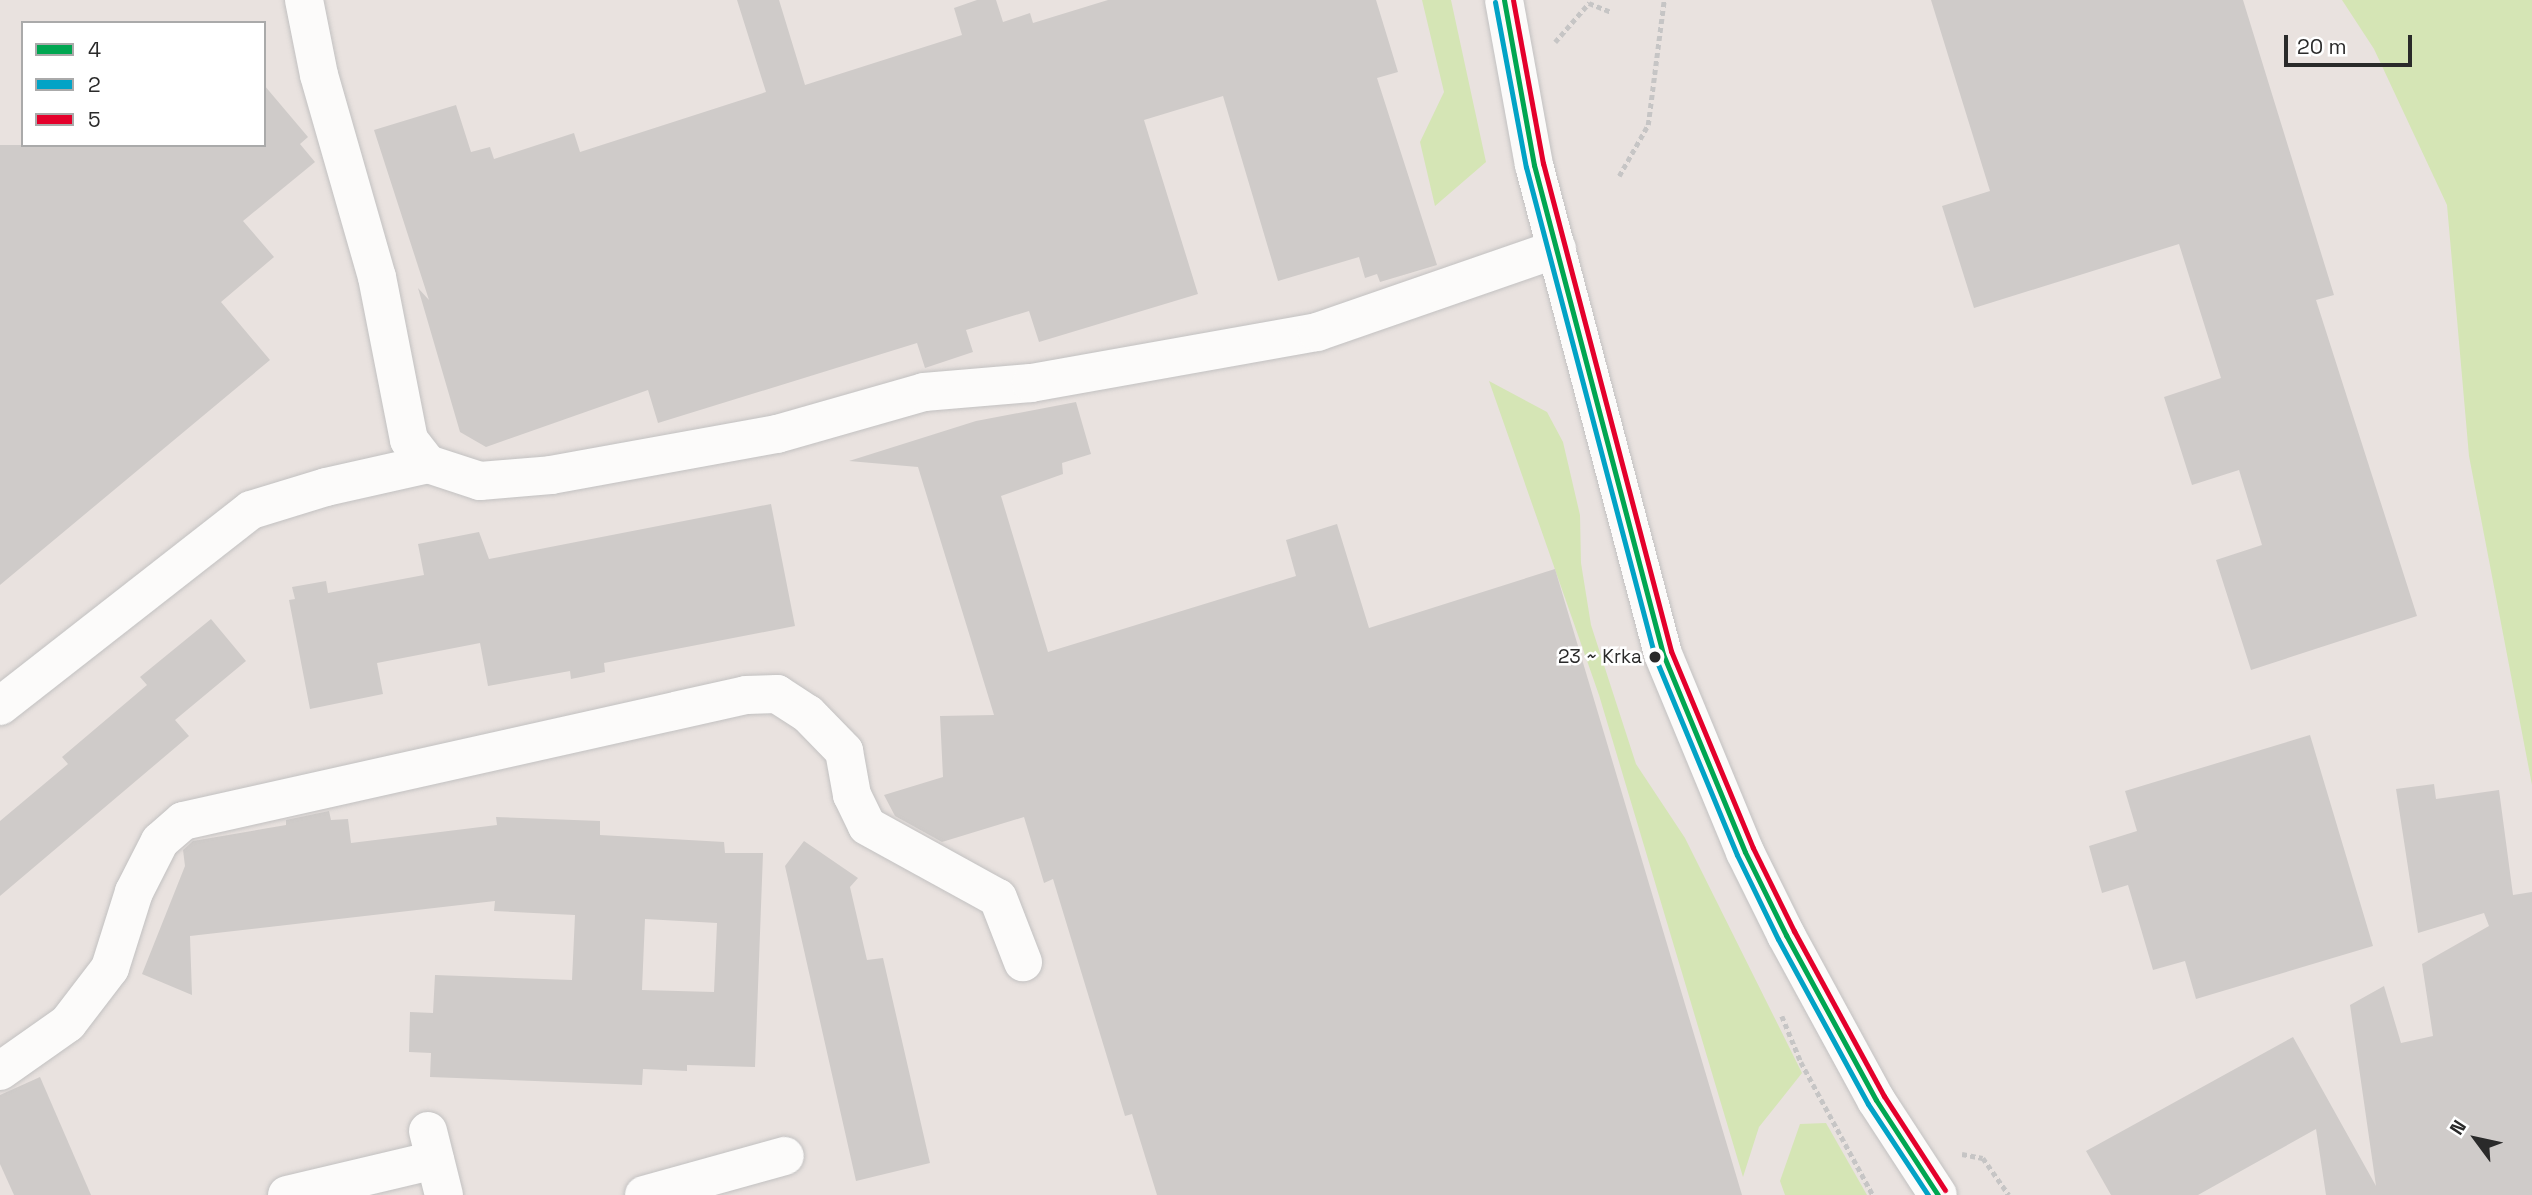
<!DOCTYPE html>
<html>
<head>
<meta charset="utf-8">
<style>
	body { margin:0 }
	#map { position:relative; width:2532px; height:1195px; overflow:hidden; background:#e9e2df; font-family:"Space Grotesk",sans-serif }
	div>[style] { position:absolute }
	.green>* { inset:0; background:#d5e5b5 }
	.building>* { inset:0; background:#cfcbc9 }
	.path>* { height:4.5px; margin-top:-2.25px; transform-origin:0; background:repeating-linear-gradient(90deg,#c6c5c5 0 5px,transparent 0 8.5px) }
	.roads { filter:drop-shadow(0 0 2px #c2c1c1) drop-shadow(0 0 2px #c2c1c1) }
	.minor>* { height:38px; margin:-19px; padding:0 19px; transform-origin:19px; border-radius:19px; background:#fcfbfa }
	.bus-1>* { height:5px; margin:-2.5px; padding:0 2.5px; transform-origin:2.5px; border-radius:2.5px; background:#00a651 }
	.bus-2>* { height:5px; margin:-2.5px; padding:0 2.5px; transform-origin:2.5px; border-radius:2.5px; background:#02a3c6 }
	.bus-3>* { height:5px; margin:-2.5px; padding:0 2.5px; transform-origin:2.5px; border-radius:2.5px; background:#e4002b }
	.dots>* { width:19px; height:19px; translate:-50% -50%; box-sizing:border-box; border:4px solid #fff; border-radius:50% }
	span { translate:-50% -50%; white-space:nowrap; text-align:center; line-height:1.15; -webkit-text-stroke:5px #fff; paint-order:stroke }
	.bus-label { font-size:19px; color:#2a2a2a }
	.right { translate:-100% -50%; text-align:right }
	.legend { position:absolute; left:21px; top:21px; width:245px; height:126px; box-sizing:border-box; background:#fff; border:2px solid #aaa; margin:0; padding:9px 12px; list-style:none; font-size:21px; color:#2a2a2a }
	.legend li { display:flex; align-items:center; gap:14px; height:35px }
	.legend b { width:35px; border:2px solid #aaa }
	.north { position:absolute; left:2441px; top:1104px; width:70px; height:70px; -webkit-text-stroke:5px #fff; paint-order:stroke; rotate:303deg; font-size:19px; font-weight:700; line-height:28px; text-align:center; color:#2a2a2a }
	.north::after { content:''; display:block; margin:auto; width:24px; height:32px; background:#2a2a2a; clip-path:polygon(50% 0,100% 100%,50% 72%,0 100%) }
	.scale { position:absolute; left:2284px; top:35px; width:128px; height:32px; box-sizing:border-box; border:4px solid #2a2a2a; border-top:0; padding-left:9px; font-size:21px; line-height:24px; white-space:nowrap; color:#2a2a2a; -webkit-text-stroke:5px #fff; paint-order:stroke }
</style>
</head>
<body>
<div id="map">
	<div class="green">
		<i style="clip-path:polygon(1422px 0,1451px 0,1486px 162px,1435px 206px,1420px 142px,1444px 92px)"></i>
		<i style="clip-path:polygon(2342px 0,2532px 0,2532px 785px,2469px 456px,2447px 205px,2374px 49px)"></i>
		<i style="clip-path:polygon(1489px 381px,1547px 412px,1563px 442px,1580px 515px,1581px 563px,1591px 625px,1636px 764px,1685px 838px,1802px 1073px,1759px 1127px,1743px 1177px,1599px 695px)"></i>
		<i style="clip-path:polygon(1826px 1123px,1867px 1195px,1785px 1195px,1780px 1181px,1800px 1124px)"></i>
	</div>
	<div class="building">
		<i style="clip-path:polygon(737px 0,779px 0,805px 85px,962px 35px,954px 8px,977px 0,996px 0,1003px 22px,1030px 13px,1033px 23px,1108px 0,1376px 0,1398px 72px,1377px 78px,1437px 265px,1380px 282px,1377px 274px,1365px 278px,1359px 257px,1278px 281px,1223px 96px,1144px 120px,1198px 294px,1039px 342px,1029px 311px,966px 330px,973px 352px,925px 368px,917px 343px,658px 423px,648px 390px,486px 447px,460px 432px,418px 288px,429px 300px,374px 130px,456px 105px,471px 152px,490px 147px,494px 159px,574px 133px,580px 152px,766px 92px)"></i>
		<i style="clip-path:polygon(1931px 0,2243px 0,2334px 295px,2316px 300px,2417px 616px,2251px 670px,2216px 560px,2262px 545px,2239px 470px,2192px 485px,2164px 397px,2221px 378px,2179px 244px,1974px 308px,1942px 206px,1990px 191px)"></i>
		<i style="clip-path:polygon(264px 85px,308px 137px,300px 144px,315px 162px,243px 221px,274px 257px,221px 302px,270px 360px,0 585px,0 145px,264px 145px)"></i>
		<i style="clip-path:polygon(1076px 402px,1091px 454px,1062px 463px,1063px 474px,1001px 496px,1048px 652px,1296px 576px,1286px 540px,1337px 524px,1369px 628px,1555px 569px,1742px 1195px,1157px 1195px,1132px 1114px,1125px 1116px,1053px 879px,1044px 883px,1024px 817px,942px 842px,895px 816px,884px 795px,943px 777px,940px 716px,994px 715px,918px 467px,849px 461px,976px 421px)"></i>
		<i style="clip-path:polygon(771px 504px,795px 626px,604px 663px,605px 672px,571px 679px,570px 671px,488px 686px,480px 643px,377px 663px,383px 694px,310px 709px,289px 600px,295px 599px,292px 587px,326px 581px,328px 593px,424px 575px,418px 544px,479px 532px,489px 559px)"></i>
		<i style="clip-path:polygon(211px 619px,246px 661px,175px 720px,189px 736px,0 896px,0 821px,68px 764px,62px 757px,147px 685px,140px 677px)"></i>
		<i style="clip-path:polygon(2310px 735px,2373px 946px,2196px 999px,2185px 961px,2153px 970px,2128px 885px,2102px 893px,2089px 846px,2137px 831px,2125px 791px)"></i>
		<i style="clip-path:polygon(2434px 784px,2436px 799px,2499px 790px,2513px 895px,2532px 892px,2532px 1195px,2326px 1195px,2316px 1129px,2198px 1195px,2111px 1195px,2086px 1151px,2293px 1037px,2376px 1186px,2350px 1005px,2384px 986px,2401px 1043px,2433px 1036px,2422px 964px,2489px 926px,2484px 913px,2418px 933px,2396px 789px)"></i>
		<i style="clip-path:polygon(evenodd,329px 811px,331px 820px,348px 819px,351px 843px,497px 825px,496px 817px,600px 821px,600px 835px,724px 842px,725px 853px,763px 853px,755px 1067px,687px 1065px,687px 1071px,643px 1069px,642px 1085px,430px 1077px,431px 1053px,409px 1052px,410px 1012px,433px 1013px,435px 975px,572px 980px,575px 915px,494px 911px,495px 901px,190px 936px,192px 995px,142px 974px,185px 866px,183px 850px,193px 841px,286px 825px,286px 820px,329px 811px,645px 919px,717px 923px,714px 992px,642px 990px,645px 919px)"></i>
		<i style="clip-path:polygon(804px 841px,858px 878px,850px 887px,867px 960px,883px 958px,930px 1163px,856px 1181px,785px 866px)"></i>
		<i style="clip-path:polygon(40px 1077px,91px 1195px,14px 1195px,0 1164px,0 1095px)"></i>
	</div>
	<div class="path">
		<i style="left:1555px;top:42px;width:52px;rotate:-48.9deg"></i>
		<i style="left:1589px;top:3px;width:24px;rotate:22deg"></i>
		<i style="left:1619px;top:176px;width:59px;rotate:-60.4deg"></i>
		<i style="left:1648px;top:125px;width:126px;rotate:-82.7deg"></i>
		<i style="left:1782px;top:1016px;width:50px;rotate:67.6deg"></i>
		<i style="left:1801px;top:1062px;width:151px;rotate:61.6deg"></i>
		<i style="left:1962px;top:1154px;width:21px;rotate:11deg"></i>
		<i style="left:1983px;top:1158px;width:45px;rotate:54.9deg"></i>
	</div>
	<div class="roads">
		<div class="minor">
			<i style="left:304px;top:0;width:76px;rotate:78.7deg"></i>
			<i style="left:319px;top:75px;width:210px;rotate:74deg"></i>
			<i style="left:377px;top:277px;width:166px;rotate:78.9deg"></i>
			<i style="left:409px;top:440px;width:31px;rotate:52deg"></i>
			<i style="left:428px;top:464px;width:55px;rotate:18.1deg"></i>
			<i style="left:480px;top:481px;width:71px;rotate:-4.8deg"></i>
			<i style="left:551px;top:475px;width:230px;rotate:-10.3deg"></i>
			<i style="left:777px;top:434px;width:153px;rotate:-15.9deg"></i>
			<i style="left:924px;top:392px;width:107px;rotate:-4.8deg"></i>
			<i style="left:1031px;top:383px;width:291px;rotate:-10.1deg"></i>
			<i style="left:1317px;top:332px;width:254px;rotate:-19.1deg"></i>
			<i style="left:1504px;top:0;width:168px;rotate:79.7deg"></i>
			<i style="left:1534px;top:165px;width:506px;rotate:75.22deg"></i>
			<i style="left:1663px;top:654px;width:214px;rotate:67.5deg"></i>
			<i style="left:1745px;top:852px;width:93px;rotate:63.7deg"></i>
			<i style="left:1786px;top:935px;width:188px;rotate:61.4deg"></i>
			<i style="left:1876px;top:1100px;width:113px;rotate:56.9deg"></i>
			<i style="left:0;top:706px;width:318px;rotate:-38deg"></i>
			<i style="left:251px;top:510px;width:78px;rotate:-17deg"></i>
			<i style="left:326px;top:487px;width:105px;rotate:-12.7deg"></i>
			<i style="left:0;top:1071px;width:83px;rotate:-35.2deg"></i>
			<i style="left:68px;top:1023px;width:69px;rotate:-52.6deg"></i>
			<i style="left:110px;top:968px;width:80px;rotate:-72.5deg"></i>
			<i style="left:134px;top:892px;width:57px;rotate:-63deg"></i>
			<i style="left:160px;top:841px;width:30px;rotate:-41deg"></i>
			<i style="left:183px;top:821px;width:577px;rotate:-12.61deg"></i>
			<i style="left:746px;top:695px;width:31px;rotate:-2deg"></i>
			<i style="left:777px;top:694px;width:37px;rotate:33deg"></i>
			<i style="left:808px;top:714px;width:52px;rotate:45.8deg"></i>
			<i style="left:844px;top:751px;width:45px;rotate:79.7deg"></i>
			<i style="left:852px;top:795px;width:34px;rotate:64deg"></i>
			<i style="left:867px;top:826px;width:149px;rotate:28.8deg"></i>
			<i style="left:998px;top:898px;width:69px;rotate:68.7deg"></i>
			<i style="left:428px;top:1131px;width:66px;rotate:76deg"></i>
			<i style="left:287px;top:1195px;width:152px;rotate:-13.3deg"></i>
			<i style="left:644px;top:1195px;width:146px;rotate:-15.5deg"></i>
		</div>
	</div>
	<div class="bus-1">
		<i style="left:1504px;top:0;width:168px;rotate:79.7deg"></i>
		<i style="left:1534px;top:165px;width:506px;rotate:75.22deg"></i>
		<i style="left:1663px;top:654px;width:214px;rotate:67.5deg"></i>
		<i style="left:1745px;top:852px;width:93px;rotate:63.7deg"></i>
		<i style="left:1786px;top:935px;width:188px;rotate:61.4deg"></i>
		<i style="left:1876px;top:1100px;width:113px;rotate:56.9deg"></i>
	</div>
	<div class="bus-2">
		<i style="left:1495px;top:2px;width:168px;rotate:79.4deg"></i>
		<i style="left:1526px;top:167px;width:507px;rotate:75.25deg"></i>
		<i style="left:1655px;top:657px;width:214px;rotate:67.5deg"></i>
		<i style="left:1737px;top:855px;width:93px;rotate:64deg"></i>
		<i style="left:1778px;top:939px;width:188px;rotate:61.4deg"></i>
		<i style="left:1868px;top:1104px;width:109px;rotate:56.6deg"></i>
	</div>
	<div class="bus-3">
		<i style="left:1513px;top:0;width:166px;rotate:79.6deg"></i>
		<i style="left:1543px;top:163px;width:505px;rotate:75.3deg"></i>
		<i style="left:1671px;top:651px;width:213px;rotate:67.4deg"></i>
		<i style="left:1753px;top:848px;width:93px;rotate:63.7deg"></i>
		<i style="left:1794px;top:931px;width:188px;rotate:61.4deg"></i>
		<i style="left:1884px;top:1096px;width:112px;rotate:57deg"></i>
	</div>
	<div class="dots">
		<i style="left:1655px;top:657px;background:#2a2a2a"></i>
	</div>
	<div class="bus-label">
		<span class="right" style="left:1642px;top:657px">23 ~ Krka</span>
	</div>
	<ul class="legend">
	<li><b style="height:9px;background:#00a651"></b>4</li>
	<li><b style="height:9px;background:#02a3c6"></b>2</li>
	<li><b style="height:9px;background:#e4002b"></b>5</li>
	</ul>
	<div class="north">N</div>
	<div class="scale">20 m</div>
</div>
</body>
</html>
